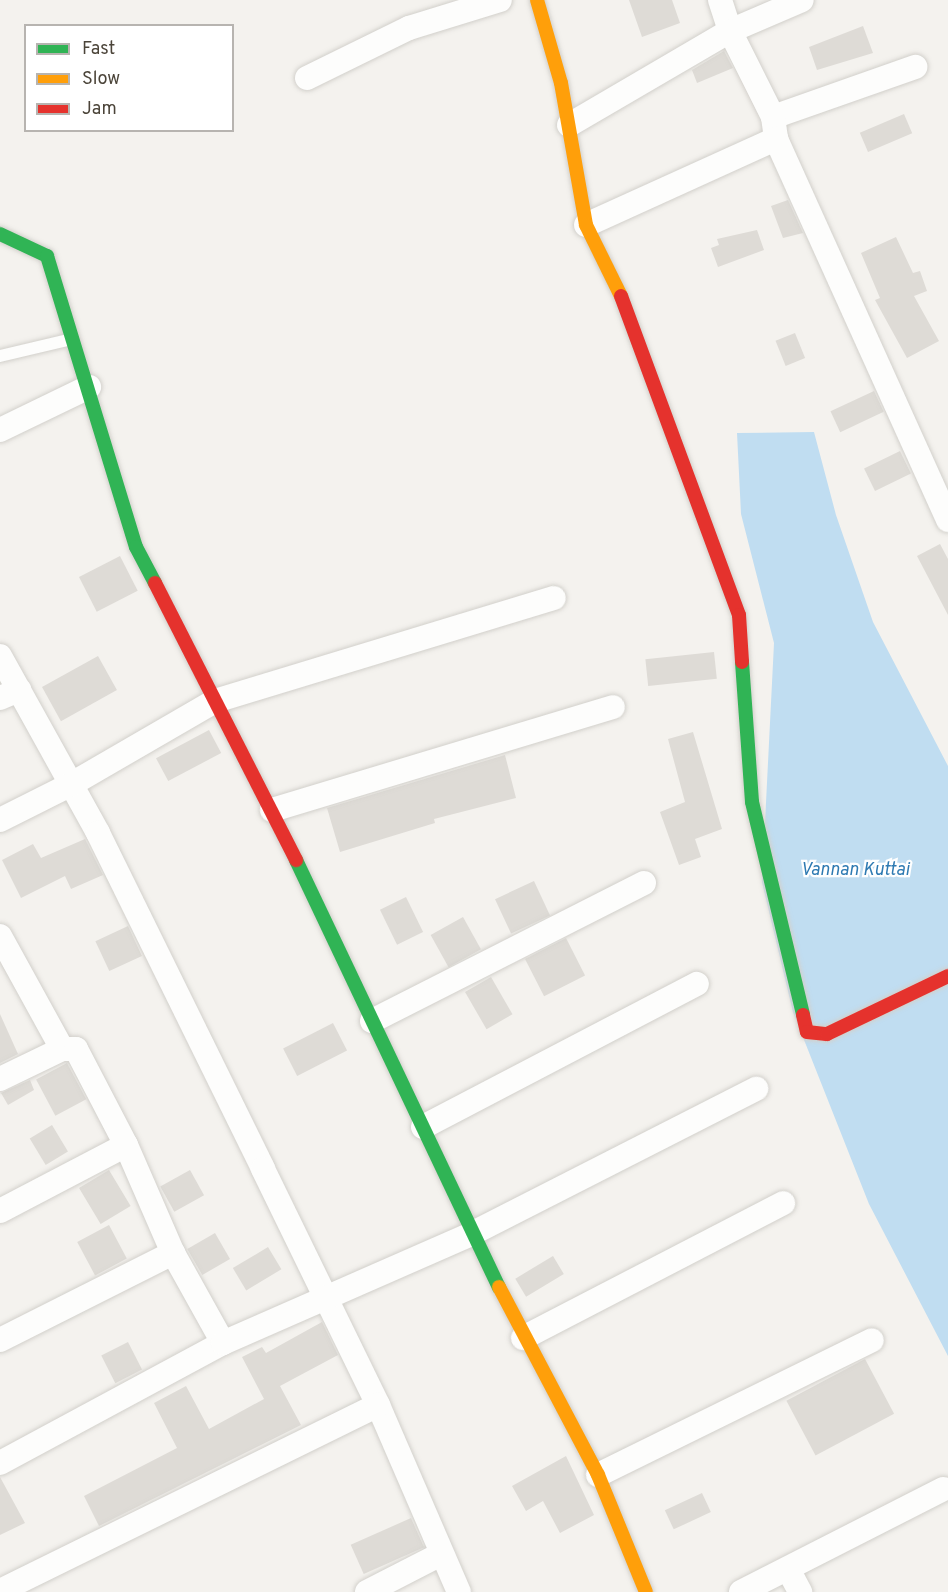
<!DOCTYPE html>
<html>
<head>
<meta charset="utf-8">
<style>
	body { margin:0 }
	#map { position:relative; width:948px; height:1592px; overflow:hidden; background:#f4f2ee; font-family:Overpass,sans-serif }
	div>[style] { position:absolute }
	.water>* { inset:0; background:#c0ddf1 }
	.building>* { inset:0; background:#dedbd6; transform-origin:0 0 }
	.roads { filter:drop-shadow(0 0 2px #d2d0cb) drop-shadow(0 0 2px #d2d0cb) }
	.lane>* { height:12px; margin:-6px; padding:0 6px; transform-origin:6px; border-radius:6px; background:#fdfdfc }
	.street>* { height:24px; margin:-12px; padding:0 12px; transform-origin:12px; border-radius:12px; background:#fdfdfc }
	.fast>* { height:14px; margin:-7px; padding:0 7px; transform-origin:7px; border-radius:7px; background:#30b455 }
	.slow>* { height:14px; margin:-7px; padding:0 7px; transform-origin:7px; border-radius:7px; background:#ff9f0a }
	.jam>* { height:14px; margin:-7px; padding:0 7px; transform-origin:7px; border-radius:7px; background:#e5322d }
	span { translate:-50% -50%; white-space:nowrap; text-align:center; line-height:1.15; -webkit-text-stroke:4.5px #fff; paint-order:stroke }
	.water-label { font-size:18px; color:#2e7ab2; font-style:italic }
	.legend { position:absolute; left:24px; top:24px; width:210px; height:108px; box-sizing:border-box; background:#fff; border:2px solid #b7b4b0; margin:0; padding:8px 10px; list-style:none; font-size:18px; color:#4b4439 }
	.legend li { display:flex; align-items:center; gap:12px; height:30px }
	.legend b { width:30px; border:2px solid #b7b4b0 }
</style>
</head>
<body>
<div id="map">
	<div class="water">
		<i style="clip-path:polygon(814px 432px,836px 515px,873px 622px,948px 766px,948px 1356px,869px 1204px,793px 1012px,762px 882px,774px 643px,741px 514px,737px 433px)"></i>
	</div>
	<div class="building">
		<i style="clip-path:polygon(629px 0,672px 0,680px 23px,642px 37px)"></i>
		<i style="clip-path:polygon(863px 26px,873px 53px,817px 70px,809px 47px)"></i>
		<i style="clip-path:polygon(724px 51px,733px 68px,697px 83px,692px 70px)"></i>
		<i style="left:904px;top:114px;width:21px;height:48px;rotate:67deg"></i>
		<i style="clip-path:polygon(788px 200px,803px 233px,783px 238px,771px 206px)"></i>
		<i style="clip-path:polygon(757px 230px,764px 250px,718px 267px,711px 248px,719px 245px,717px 239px)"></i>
		<i style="clip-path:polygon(896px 237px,913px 273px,920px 271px,927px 291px,914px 296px,939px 341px,907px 358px,875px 300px,880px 298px,861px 253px)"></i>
		<i style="left:795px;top:333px;width:27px;height:21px;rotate:68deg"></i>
		<i style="left:874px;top:391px;width:23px;height:48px;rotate:65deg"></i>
		<i style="left:900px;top:451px;width:25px;height:40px;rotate:64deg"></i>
		<i style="clip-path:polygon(940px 544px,948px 559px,948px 615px,917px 556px)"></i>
		<i style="left:120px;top:556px;width:39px;height:46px;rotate:63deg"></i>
		<i style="left:714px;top:652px;width:27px;height:69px;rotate:84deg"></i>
		<i style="left:98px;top:656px;width:39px;height:64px;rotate:61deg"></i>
		<i style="left:209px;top:730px;width:26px;height:60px;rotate:62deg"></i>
		<i style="clip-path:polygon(693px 732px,722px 829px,695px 839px,701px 857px,679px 865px,660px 812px,685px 802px,668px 739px)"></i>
		<i style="clip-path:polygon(505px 755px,516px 798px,434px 819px,435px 823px,340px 852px,327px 808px)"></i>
		<i style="clip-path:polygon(85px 839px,103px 875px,71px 889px,65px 876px,21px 898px,2px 860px,33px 844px,41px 858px)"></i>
		<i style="left:534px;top:881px;width:38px;height:43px;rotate:65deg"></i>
		<i style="left:406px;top:897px;width:39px;height:29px;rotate:64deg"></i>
		<i style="left:463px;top:917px;width:37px;height:37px;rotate:61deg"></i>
		<i style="left:128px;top:926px;width:33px;height:36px;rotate:65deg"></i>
		<i style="left:566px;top:938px;width:42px;height:46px;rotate:63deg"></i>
		<i style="left:491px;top:977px;width:43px;height:30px;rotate:60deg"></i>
		<i style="clip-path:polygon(0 1014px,18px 1054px,0 1063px)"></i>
		<i style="left:333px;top:1023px;width:31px;height:56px;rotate:63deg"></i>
		<i style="left:67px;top:1063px;width:41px;height:35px;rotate:62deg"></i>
		<i style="clip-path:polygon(30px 1080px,34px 1090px,8px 1105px,1px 1093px)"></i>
		<i style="left:52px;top:1125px;width:31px;height:26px;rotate:59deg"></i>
		<i style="left:109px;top:1170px;width:42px;height:35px;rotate:59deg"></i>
		<i style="left:190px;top:1170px;width:29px;height:34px;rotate:61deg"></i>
		<i style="left:109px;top:1225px;width:38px;height:36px;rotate:62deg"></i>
		<i style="left:215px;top:1233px;width:30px;height:32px;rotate:60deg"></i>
		<i style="left:268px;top:1247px;width:26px;height:41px;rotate:59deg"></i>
		<i style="left:553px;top:1256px;width:21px;height:44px;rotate:59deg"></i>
		<i style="clip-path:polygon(322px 1322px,338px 1355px,280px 1386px,301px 1425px,99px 1526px,84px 1496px,177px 1448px,154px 1403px,186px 1386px,209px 1429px,264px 1399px,242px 1357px,262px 1347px,266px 1353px)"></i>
		<i style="left:128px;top:1342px;width:31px;height:30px;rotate:63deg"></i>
		<i style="left:865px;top:1359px;width:62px;height:89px;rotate:62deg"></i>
		<i style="clip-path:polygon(566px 1456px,594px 1515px,560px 1533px,543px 1501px,526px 1511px,512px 1486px)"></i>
		<i style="clip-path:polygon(0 1477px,25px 1523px,0 1535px)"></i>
		<i style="left:702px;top:1493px;width:21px;height:41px;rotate:65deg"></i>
		<i style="left:411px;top:1518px;width:32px;height:66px;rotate:66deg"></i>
	</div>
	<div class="roads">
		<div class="lane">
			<i style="left:0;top:356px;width:74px;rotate:-13.3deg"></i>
		</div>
		<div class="street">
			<i style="left:720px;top:0;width:33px;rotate:72deg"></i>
			<i style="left:730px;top:31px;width:78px;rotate:-23.3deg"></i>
			<i style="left:307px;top:78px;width:114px;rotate:-26.1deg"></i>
			<i style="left:409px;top:28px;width:95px;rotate:-17.1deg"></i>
			<i style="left:773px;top:117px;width:151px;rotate:-19.4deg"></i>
			<i style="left:569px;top:125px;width:186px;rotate:-30.3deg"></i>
			<i style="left:730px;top:31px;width:96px;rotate:63.4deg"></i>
			<i style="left:773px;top:117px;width:22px;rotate:82deg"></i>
			<i style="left:776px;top:139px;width:418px;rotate:65.7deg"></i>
			<i style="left:586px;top:225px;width:209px;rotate:-24.4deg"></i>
			<i style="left:0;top:430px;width:99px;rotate:-25.8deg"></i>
			<i style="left:0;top:656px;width:202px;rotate:61deg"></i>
			<i style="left:98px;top:833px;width:374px;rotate:63.8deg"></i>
			<i style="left:263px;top:1169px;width:263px;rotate:64deg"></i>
			<i style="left:378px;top:1405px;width:204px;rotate:66.6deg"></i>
			<i style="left:0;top:698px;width:21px;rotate:-23deg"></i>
			<i style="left:272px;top:810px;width:356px;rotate:-16.8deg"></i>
			<i style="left:0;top:820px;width:78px;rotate:-26.6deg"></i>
			<i style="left:70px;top:785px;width:168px;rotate:-30.1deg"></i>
			<i style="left:215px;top:701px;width:354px;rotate:-16.9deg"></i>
			<i style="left:0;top:936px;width:129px;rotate:61.2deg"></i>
			<i style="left:372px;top:1021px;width:305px;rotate:-26.9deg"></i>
			<i style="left:0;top:1079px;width:69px;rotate:-25.8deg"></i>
			<i style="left:62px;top:1049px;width:14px"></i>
			<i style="left:76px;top:1049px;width:108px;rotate:62.5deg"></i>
			<i style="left:126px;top:1145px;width:118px;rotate:66.5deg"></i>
			<i style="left:173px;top:1253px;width:103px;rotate:60.9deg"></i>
			<i style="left:423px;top:1127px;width:309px;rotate:-27.6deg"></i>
			<i style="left:0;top:1211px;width:142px;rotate:-27.6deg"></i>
			<i style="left:523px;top:1338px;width:293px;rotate:-27.4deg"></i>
			<i style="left:0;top:1340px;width:194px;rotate:-26.7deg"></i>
			<i style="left:0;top:1463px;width:253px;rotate:-28.3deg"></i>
			<i style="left:223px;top:1343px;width:273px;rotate:-23.7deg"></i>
			<i style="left:473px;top:1233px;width:318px;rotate:-27deg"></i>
			<i style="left:598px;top:1475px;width:305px;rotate:-26.2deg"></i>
			<i style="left:789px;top:1571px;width:24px;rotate:62deg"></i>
			<i style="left:0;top:1591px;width:421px;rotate:-26.2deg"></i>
			<i style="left:367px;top:1592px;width:83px;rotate:-27.2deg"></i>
			<i style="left:741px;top:1592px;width:227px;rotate:-27deg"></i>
		</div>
		<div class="fast">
			<i style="left:0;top:234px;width:52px;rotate:25.1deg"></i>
			<i style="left:47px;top:256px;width:304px;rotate:73deg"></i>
			<i style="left:136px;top:547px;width:41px;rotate:62.2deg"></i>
			<i style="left:742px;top:662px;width:140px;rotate:85.9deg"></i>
			<i style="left:752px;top:802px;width:219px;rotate:76.5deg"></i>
			<i style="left:296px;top:860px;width:473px;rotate:64.6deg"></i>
		</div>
		<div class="slow">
			<i style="left:537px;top:0;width:86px;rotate:73.9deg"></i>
			<i style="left:561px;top:83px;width:144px;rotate:80deg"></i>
			<i style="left:586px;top:225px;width:79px;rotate:63.8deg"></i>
			<i style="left:499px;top:1287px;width:212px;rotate:62.2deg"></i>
			<i style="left:598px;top:1475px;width:126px;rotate:67.7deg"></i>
		</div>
		<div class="jam">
			<i style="left:621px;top:296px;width:340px;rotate:69.7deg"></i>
			<i style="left:739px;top:615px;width:47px;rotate:86.3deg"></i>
			<i style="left:155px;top:583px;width:311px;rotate:63deg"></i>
			<i style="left:803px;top:1015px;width:17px;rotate:77deg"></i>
			<i style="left:807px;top:1032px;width:20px;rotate:6deg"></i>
			<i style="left:827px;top:1034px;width:134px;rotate:-25.6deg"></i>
		</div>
	</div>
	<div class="water-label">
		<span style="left:855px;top:871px">Vannan Kuttai</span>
	</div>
	<ul class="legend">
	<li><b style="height:8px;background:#30b455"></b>Fast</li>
	<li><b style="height:8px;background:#ff9f0a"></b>Slow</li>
	<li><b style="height:8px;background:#e5322d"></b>Jam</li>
	</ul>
</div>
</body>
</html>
